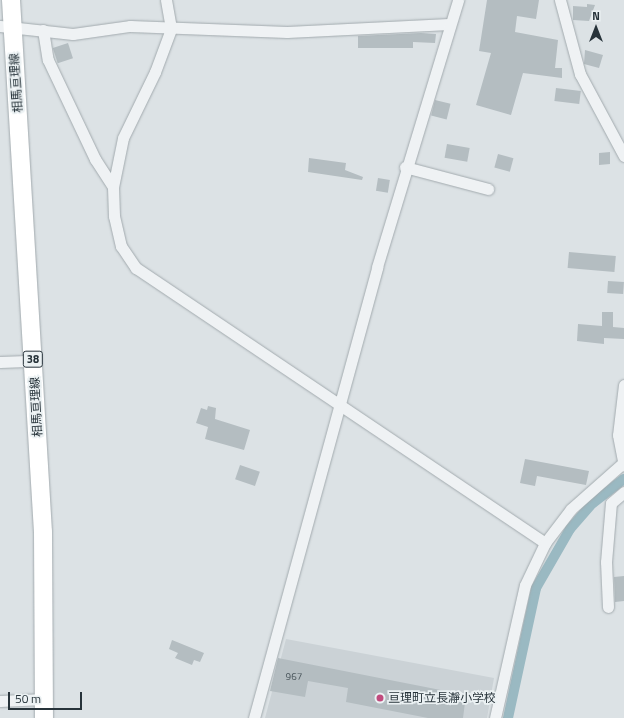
<!DOCTYPE html>
<html>
<head>
<meta charset="utf-8">
<style>
	body { margin:0 }
	#map { position:relative; width:624px; height:718px; overflow:hidden; background:#dce2e5; font-family:"Titillium Web","Noto Sans JP",sans-serif }
	div>[style] { position:absolute }
	.built>* { inset:0; background:#cbd2d6 }
	.canal>* { height:10px; margin:-5px; padding:0 5px; transform-origin:5px; border-radius:5px; background:#9ab9c2 }
	.building>* { inset:0; background:#b4bdc1; transform-origin:0 0 }
	.roads { filter:drop-shadow(0 0 1px #a2aaae) drop-shadow(0 0 1px #a2aaae) }
	.street>* { height:11px; margin:-5.5px; padding:0 5.5px; transform-origin:5.5px; border-radius:5.5px; background:#eff2f4 }
	.primary>* { height:18px; margin:-9px; padding:0 9px; transform-origin:9px; border-radius:9px; background:#fff }
	.dots>* { width:11px; height:11px; translate:-50% -50%; box-sizing:border-box; border:2px solid #ebf1f3; border-radius:50% }
	span { translate:-50% -50%; white-space:nowrap; text-align:center; line-height:1.15; -webkit-text-stroke:3.5px #ebf1f3; paint-order:stroke }
	.number-label { font-size:10px; color:#4a565c }
	.number-label span { -webkit-text-stroke-width:0 }
	.shield-label span { padding:1px 3px; background:#ebf1f3; border:1px solid; border-radius:3px; -webkit-text-stroke-width:0 }
	.shield-label { font-size:11px; color:#27333a; font-weight:700 }
	.street-label { font-size:12px; color:#27333a }
	.poi-label { font-size:12px; color:#27333a }
	.left { translate:0 -50%; text-align:left }
	.north { position:absolute; left:576px; top:8px; width:40px; height:40px; -webkit-text-stroke:3px #ebf1f3; paint-order:stroke; rotate:0deg; font-size:11px; font-weight:700; line-height:16px; text-align:center; color:#27333a }
	.north::after { content:''; display:block; margin:auto; width:14px; height:18px; background:#27333a; clip-path:polygon(50% 0,100% 100%,50% 72%,0 100%) }
	.scale { position:absolute; left:8px; top:692px; width:74px; height:18px; box-sizing:border-box; border:2px solid #27333a; border-top:0; padding-left:5px; font-size:12px; line-height:14px; white-space:nowrap; color:#27333a; -webkit-text-stroke:3px #ebf1f3; paint-order:stroke }
</style>
</head>
<body>
<div id="map">
	<div class="built">
		<i style="clip-path:polygon(286px 639px,494px 678px,487px 718px,265px 718px)"></i>
	</div>
	<div class="canal">
		<i style="left:508px;top:718px;width:133px;rotate:-77.8deg"></i>
		<i style="left:536px;top:588px;width:68px;rotate:-60deg"></i>
		<i style="left:570px;top:529px;width:35px;rotate:-49deg"></i>
		<i style="left:593px;top:503px;width:39px;rotate:-38deg"></i>
	</div>
	<div class="building">
		<i style="clip-path:polygon(487px 0,539px 0,536px 19px,517px 16px,515px 32px,558px 40px,555px 68px,562px 68px,562px 78px,523px 73px,511px 115px,476px 105px,491px 53px,479px 51px)"></i>
		<i style="clip-path:polygon(587px 4px,595px 5px,589px 21px,573px 20px,573px 6px,587px 7px)"></i>
		<i style="clip-path:polygon(421px 33px,436px 34px,435px 43px,413px 42px,413px 48px,358px 48px,358px 36px)"></i>
		<i style="left:68px;top:43px;width:16px;height:16px;rotate:72deg"></i>
		<i style="clip-path:polygon(585px 50px,603px 55px,599px 68px,584px 64px)"></i>
		<i style="left:556px;top:88px;width:25px;height:13px;rotate:7deg"></i>
		<i style="left:435px;top:100px;width:16px;height:16px;rotate:14deg"></i>
		<i style="left:447px;top:144px;width:23px;height:14px;rotate:10deg"></i>
		<i style="clip-path:polygon(610px 152px,610px 164px,599px 165px,599px 153px)"></i>
		<i style="left:498px;top:154px;width:16px;height:14px;rotate:15deg"></i>
		<i style="clip-path:polygon(309px 158px,346px 163px,345px 170px,363px 177px,362px 180px,308px 172px)"></i>
		<i style="left:378px;top:178px;width:12px;height:13px;rotate:9deg"></i>
		<i style="left:569px;top:252px;width:47px;height:16px;rotate:5deg"></i>
		<i style="left:608px;top:281px;width:16px;height:12px;rotate:4deg"></i>
		<i style="clip-path:polygon(602px 312px,613px 312px,613px 327px,624px 328px,624px 339px,604px 338px,604px 344px,577px 341px,578px 324px,602px 326px)"></i>
		<i style="clip-path:polygon(208px 406px,216px 408px,215px 419px,250px 430px,244px 450px,205px 439px,208px 427px,196px 423px,201px 408px,207px 410px)"></i>
		<i style="clip-path:polygon(525px 459px,589px 471px,586px 485px,537px 476px,535px 486px,520px 483px)"></i>
		<i style="left:240px;top:465px;width:21px;height:15px;rotate:19deg"></i>
		<i style="clip-path:polygon(624px 576px,624px 601px,615px 602px,614px 577px)"></i>
		<i style="clip-path:polygon(172px 640px,204px 653px,200px 662px,194px 660px,192px 665px,175px 658px,178px 653px,169px 649px)"></i>
		<i style="clip-path:polygon(278px 658px,466px 695px,463px 718px,428px 718px,346px 702px,348px 688px,308px 681px,305px 697px,270px 691px)"></i>
	</div>
	<div class="roads">
		<div class="street">
			<i style="left:166px;top:0;width:29px;rotate:80deg"></i>
			<i style="left:171px;top:29px;width:46px;rotate:110.4deg"></i>
			<i style="left:155px;top:72px;width:73px;rotate:115.9deg"></i>
			<i style="left:123px;top:138px;width:50px;rotate:101.5deg"></i>
			<i style="left:113px;top:187px;width:29px;rotate:88deg"></i>
			<i style="left:114px;top:216px;width:31px;rotate:77deg"></i>
			<i style="left:121px;top:246px;width:27px;rotate:56deg"></i>
			<i style="left:136px;top:268px;width:493px;rotate:33.9deg"></i>
			<i style="left:560px;top:0;width:77px;rotate:74.9deg"></i>
			<i style="left:580px;top:74px;width:93px;rotate:61.8deg"></i>
			<i style="left:0;top:26px;width:73px;rotate:6.3deg"></i>
			<i style="left:73px;top:34px;width:58px;rotate:-8deg"></i>
			<i style="left:130px;top:26px;width:157px;rotate:2.2deg"></i>
			<i style="left:287px;top:32px;width:162px;rotate:-2.8deg"></i>
			<i style="left:43px;top:30px;width:30px;rotate:81deg"></i>
			<i style="left:48px;top:60px;width:110px;rotate:64.6deg"></i>
			<i style="left:95px;top:159px;width:33px;rotate:57deg"></i>
			<i style="left:405px;top:167px;width:86px;rotate:14.8deg"></i>
			<i style="left:0;top:362px;width:33px;rotate:-2deg"></i>
			<i style="left:624px;top:385px;width:50px;rotate:96.8deg"></i>
			<i style="left:618px;top:435px;width:31px;rotate:79deg"></i>
			<i style="left:608px;top:607px;width:45px;rotate:-92.5deg"></i>
			<i style="left:606px;top:562px;width:59px;rotate:-85.2deg"></i>
			<i style="left:611px;top:503px;width:17px;rotate:-40deg"></i>
			<i style="left:0;top:701px;width:44px;rotate:-2.6deg"></i>
			<i style="left:254px;top:718px;width:467px;rotate:-74.7deg"></i>
			<i style="left:377px;top:267px;width:279px;rotate:-73.1deg"></i>
			<i style="left:495px;top:718px;width:136px;rotate:-77.3deg"></i>
			<i style="left:525px;top:585px;width:47px;rotate:-64.5deg"></i>
			<i style="left:545px;top:543px;width:43px;rotate:-52.6deg"></i>
			<i style="left:571px;top:509px;width:69px;rotate:-41.5deg"></i>
		</div>
		<div class="primary">
			<i style="left:11px;top:0;width:533px;rotate:86.56deg"></i>
			<i style="left:43px;top:532px;width:186px;rotate:89.7deg"></i>
		</div>
	</div>
	<div class="dots">
		<i style="left:380px;top:698px;background:#c14b7e"></i>
	</div>
	<div class="number-label">
		<span style="left:294px;top:677px">967</span>
	</div>
	<div class="shield-label">
		<span style="left:33px;top:359px">38</span>
	</div>
	<div class="street-label">
		<span style="left:16px;top:83px;rotate:-94deg">相馬亘理線</span>
		<span style="left:36px;top:407px;rotate:-93deg">相馬亘理線</span>
	</div>
	<div class="poi-label">
		<span class="left" style="left:388px;top:698px">亘理町立長瀞小学校</span>
	</div>
	<div class="north">N</div>
	<div class="scale">50 m</div>
</div>
</body>
</html>
